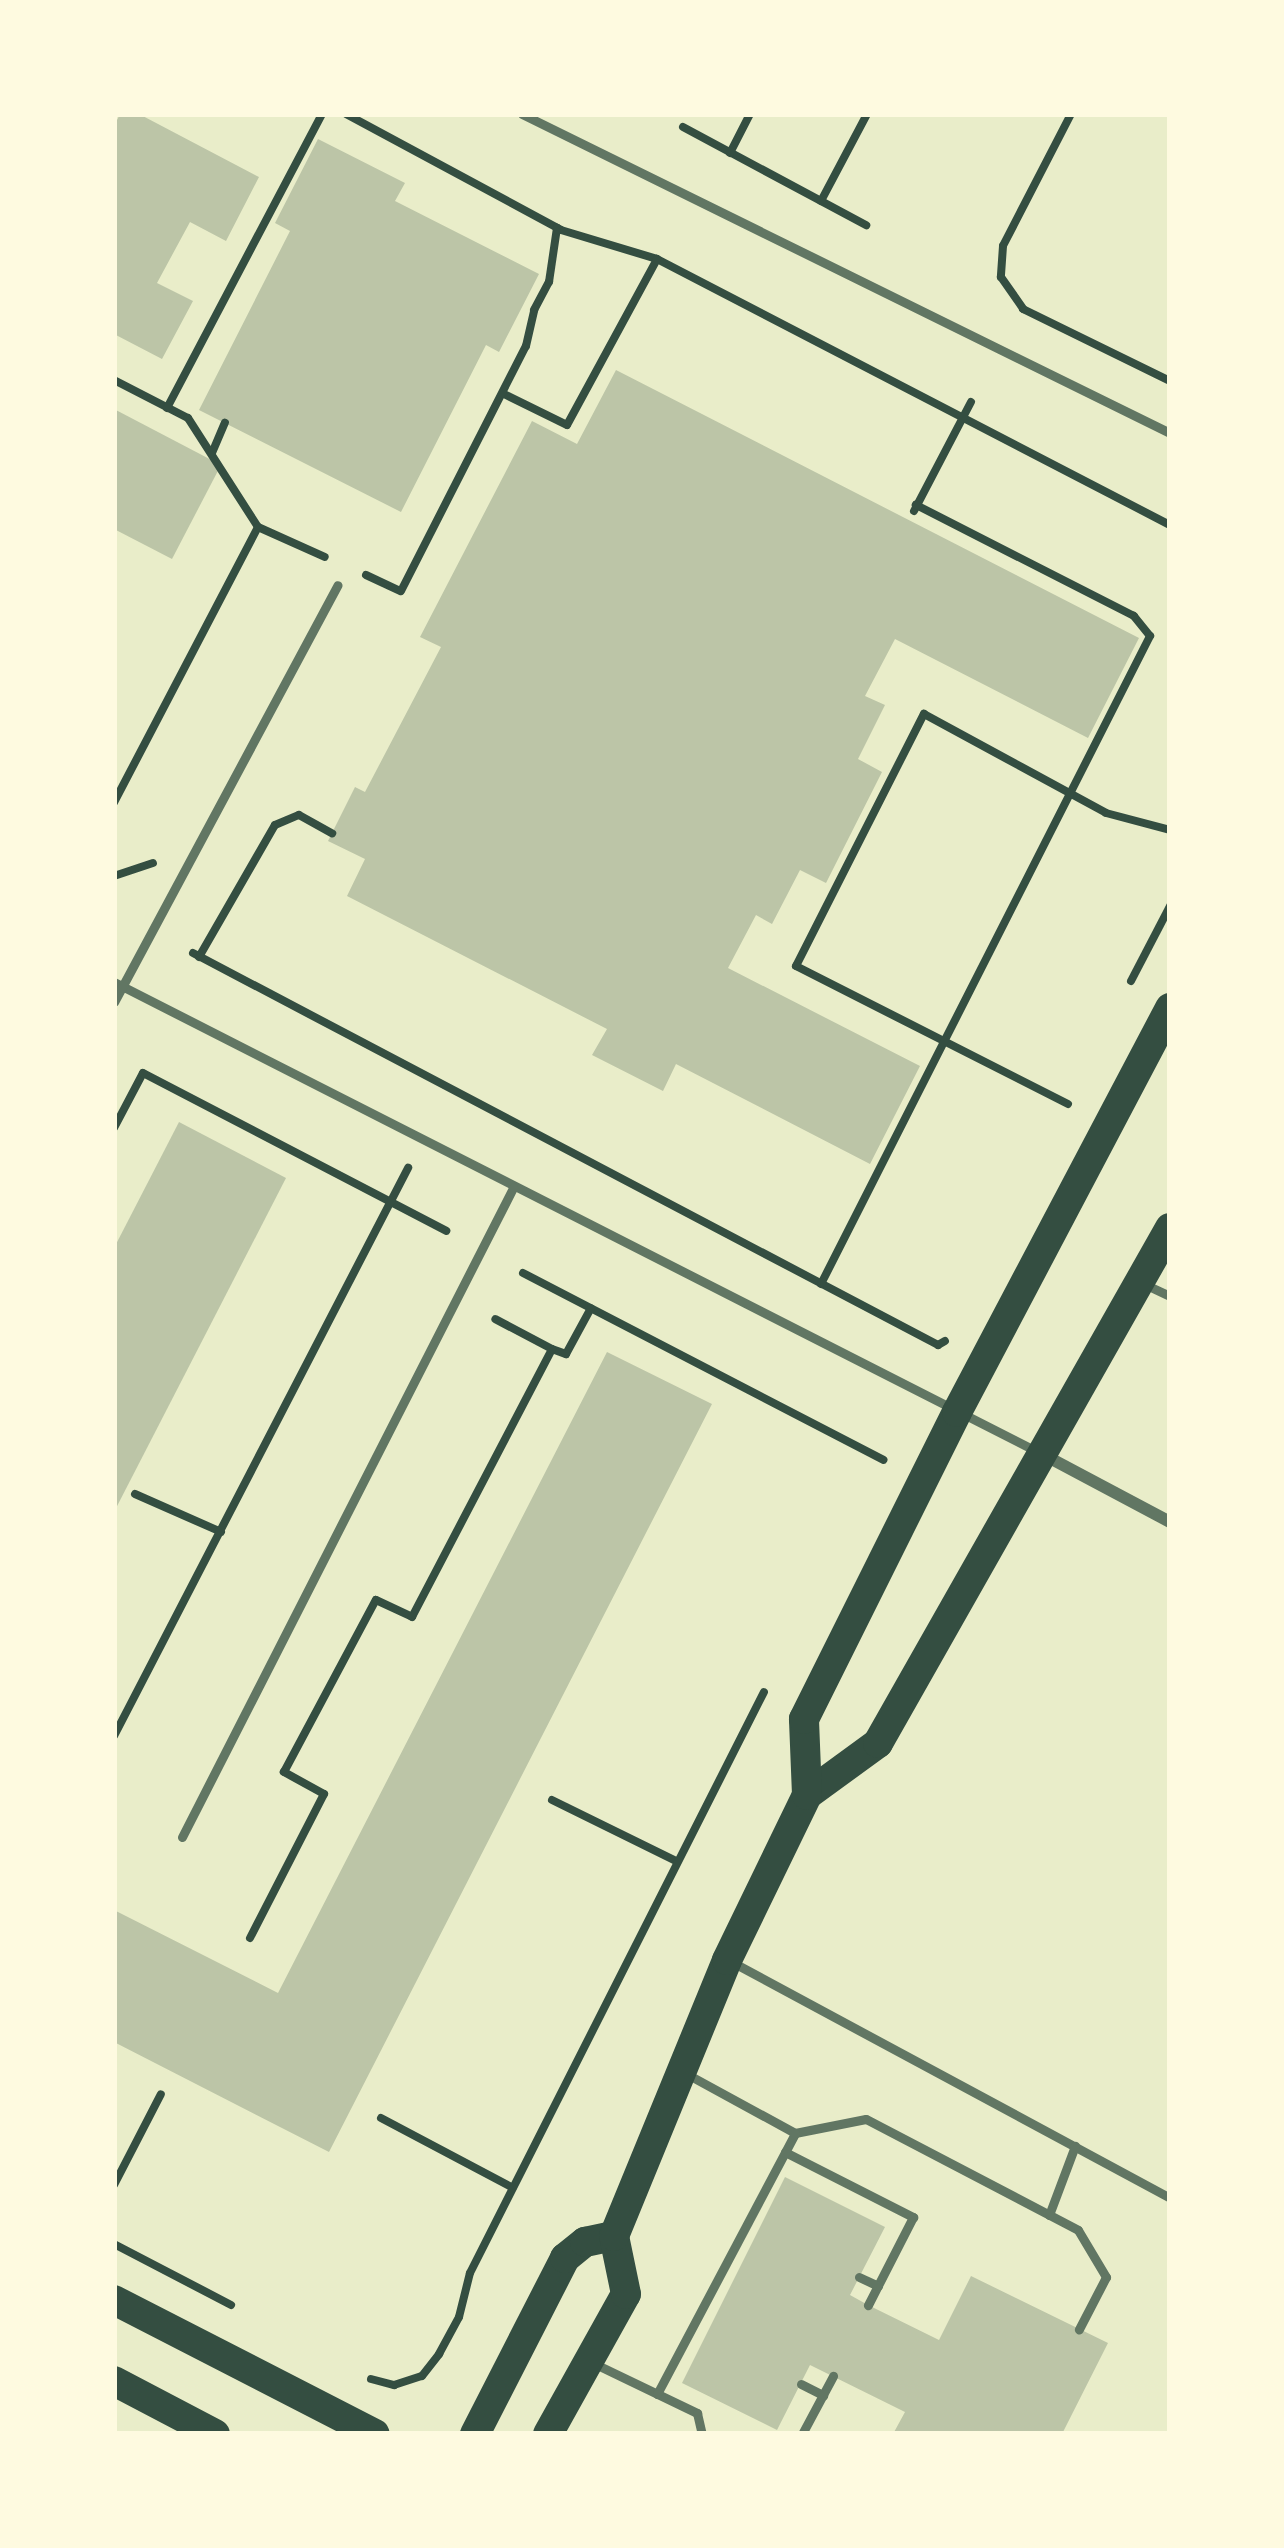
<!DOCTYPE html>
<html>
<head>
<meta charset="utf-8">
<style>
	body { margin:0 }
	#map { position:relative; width:1284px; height:2548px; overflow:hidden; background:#e9edc9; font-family:Commissioner,sans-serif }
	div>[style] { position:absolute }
	.building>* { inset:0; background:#bcc5a7 }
	.path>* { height:8px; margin:-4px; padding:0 4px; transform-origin:4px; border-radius:4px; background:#344e41 }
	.service>* { height:9px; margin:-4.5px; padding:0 4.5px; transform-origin:4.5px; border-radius:4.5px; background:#617663 }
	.minor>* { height:12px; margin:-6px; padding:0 6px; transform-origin:6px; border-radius:6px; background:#617663 }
	.primary>* { height:30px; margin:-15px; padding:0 15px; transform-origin:15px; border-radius:15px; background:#344e41 }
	span { translate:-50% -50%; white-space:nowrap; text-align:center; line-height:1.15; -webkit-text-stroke:12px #fefae0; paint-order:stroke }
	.frame { position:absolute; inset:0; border:117px solid #fefae0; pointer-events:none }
</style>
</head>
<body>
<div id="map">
	<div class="building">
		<i style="clip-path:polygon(120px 114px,139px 114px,259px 177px,226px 241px,190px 222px,157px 283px,193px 301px,162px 359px,114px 334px,114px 126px)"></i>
		<i style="clip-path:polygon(318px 139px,405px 183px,395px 201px,539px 274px,499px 352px,486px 345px,401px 512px,199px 410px,290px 231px,275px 223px)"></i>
		<i style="clip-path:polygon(616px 370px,1139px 638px,1088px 738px,895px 639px,865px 696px,885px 705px,858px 759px,882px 772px,826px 883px,800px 870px,772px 924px,756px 915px,728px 968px,920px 1066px,870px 1164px,676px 1064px,663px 1091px,592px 1055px,607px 1029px,347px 896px,365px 859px,328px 841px,355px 787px,365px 792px,441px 647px,420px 637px,532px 421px,577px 444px)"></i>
		<i style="clip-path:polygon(114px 409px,221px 465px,172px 559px,114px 529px)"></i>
		<i style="clip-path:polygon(179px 1122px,286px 1178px,114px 1512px,114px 1248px)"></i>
		<i style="clip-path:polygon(607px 1352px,712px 1404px,329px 2152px,114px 2042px,114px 1910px,278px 1993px)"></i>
		<i style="clip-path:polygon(785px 2177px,885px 2227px,850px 2295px,868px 2305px,939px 2340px,971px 2276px,1108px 2343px,1062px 2434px,893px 2434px,905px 2412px,810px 2365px,777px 2430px,682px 2383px)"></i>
	</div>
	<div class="path">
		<i style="left:346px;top:114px;width:244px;rotate:28.3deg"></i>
		<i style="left:561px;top:230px;width:100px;rotate:16.8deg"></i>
		<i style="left:657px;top:259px;width:578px;rotate:27.41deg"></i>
		<i style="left:1071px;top:114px;width:148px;rotate:117.3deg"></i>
		<i style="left:1003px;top:246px;width:31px;rotate:94deg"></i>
		<i style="left:1001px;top:277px;width:39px;rotate:55deg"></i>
		<i style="left:1023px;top:309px;width:164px;rotate:26.1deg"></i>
		<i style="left:683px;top:127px;width:208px;rotate:28.2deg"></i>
		<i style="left:730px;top:153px;width:44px;rotate:-62.9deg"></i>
		<i style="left:821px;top:201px;width:98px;rotate:-62.1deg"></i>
		<i style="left:114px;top:380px;width:83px;rotate:27.2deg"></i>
		<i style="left:188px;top:418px;width:130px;rotate:57.3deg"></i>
		<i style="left:258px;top:527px;width:311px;rotate:117.6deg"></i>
		<i style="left:504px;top:394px;width:70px;rotate:26.2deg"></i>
		<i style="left:567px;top:425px;width:189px;rotate:-61.5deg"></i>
		<i style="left:167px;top:408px;width:332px;rotate:-62.2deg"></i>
		<i style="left:212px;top:453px;width:33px;rotate:-67deg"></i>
		<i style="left:914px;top:511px;width:123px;rotate:-62.4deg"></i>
		<i style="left:258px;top:527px;width:73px;rotate:24.1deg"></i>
		<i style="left:366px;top:575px;width:38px;rotate:25deg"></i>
		<i style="left:401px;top:591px;width:275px;rotate:-63deg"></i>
		<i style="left:526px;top:346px;width:37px;rotate:-77deg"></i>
		<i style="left:534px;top:310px;width:32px;rotate:-62deg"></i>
		<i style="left:549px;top:282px;width:55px;rotate:-81.6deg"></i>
		<i style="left:114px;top:876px;width:41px;rotate:-18.4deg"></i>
		<i style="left:193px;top:953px;width:842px;rotate:27.75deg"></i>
		<i style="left:938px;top:1345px;width:8px;rotate:-30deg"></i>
		<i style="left:199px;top:957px;width:152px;rotate:-60.1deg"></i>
		<i style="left:275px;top:825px;width:26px;rotate:-23deg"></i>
		<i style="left:299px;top:815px;width:38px;rotate:29deg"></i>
		<i style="left:1131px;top:981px;width:85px;rotate:-62.5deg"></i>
		<i style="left:1068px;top:1104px;width:305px;rotate:-153.1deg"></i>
		<i style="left:796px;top:966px;width:283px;rotate:-63.1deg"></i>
		<i style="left:924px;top:714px;width:207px;rotate:28.5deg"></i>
		<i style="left:1106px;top:813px;width:66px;rotate:14.9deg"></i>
		<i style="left:114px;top:1128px;width:62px;rotate:-62.2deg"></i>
		<i style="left:143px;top:1073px;width:342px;rotate:27.5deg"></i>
		<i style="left:523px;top:1273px;width:406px;rotate:27.4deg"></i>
		<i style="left:821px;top:1284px;width:727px;rotate:-63.08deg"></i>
		<i style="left:1150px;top:636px;width:26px;rotate:-129deg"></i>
		<i style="left:1134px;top:616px;width:245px;rotate:-153deg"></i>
		<i style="left:552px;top:1349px;width:15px;rotate:20deg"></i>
		<i style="left:566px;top:1354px;width:52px;rotate:-61.5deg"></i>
		<i style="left:135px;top:1494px;width:94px;rotate:23.8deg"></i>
		<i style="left:114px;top:1736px;width:640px;rotate:-62.63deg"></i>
		<i style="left:552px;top:1800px;width:138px;rotate:26.2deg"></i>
		<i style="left:250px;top:1938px;width:162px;rotate:-62.8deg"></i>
		<i style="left:324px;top:1794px;width:46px;rotate:-151.2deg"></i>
		<i style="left:284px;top:1772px;width:195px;rotate:-61.9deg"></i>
		<i style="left:376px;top:1600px;width:40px;rotate:25deg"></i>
		<i style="left:412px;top:1617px;width:302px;rotate:-62.4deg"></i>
		<i style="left:552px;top:1349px;width:64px;rotate:-152.2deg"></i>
		<i style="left:381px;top:2118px;width:149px;rotate:27.9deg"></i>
		<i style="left:114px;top:2185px;width:102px;rotate:-62.7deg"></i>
		<i style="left:114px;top:2244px;width:132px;rotate:27.5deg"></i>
		<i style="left:371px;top:2379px;width:24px;rotate:15deg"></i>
		<i style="left:394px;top:2385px;width:29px;rotate:-18deg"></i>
		<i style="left:422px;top:2376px;width:28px;rotate:-52deg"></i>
		<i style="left:439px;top:2354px;width:42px;rotate:-61.6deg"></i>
		<i style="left:459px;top:2317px;width:45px;rotate:-76deg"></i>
		<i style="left:470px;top:2273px;width:651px;rotate:-63.16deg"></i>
	</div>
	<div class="service">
		<i style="left:522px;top:114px;width:722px;rotate:26.21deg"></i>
		<i style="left:114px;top:982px;width:1039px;rotate:26.96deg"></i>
		<i style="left:114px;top:1002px;width:473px;rotate:-61.8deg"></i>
		<i style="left:1142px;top:1283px;width:31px;rotate:25deg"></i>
		<i style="left:182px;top:1837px;width:729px;rotate:-62.98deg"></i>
		<i style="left:732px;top:1962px;width:498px;rotate:28.3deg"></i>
		<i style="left:795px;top:2133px;width:72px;rotate:-11.2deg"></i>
		<i style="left:866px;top:2119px;width:239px;rotate:27.6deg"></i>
		<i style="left:1078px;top:2230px;width:55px;rotate:59.2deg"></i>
		<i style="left:1106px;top:2277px;width:59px;rotate:117.4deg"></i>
		<i style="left:785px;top:2152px;width:144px;rotate:26.9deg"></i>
		<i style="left:913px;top:2217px;width:99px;rotate:117.1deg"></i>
		<i style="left:1049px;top:2215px;width:74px;rotate:-69.4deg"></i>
		<i style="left:859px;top:2277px;width:21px;rotate:25deg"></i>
		<i style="left:591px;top:2362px;width:118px;rotate:25.7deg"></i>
		<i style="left:697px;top:2413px;width:22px;rotate:77deg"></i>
		<i style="left:801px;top:2384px;width:25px;rotate:27deg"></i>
		<i style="left:657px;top:2394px;width:295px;rotate:-62.1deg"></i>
		<i style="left:795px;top:2133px;width:125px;rotate:-151.4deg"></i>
		<i style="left:802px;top:2434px;width:66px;rotate:-61.9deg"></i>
	</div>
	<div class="minor">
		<i style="left:1044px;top:1455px;width:143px;rotate:28deg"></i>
	</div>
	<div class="primary">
		<i style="left:807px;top:1795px;width:88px;rotate:-36.2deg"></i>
		<i style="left:878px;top:1743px;width:592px;rotate:-60.45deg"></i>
		<i style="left:114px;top:2300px;width:293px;rotate:27.2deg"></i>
		<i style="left:114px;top:2381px;width:114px;rotate:27.7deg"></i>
		<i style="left:475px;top:2434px;width:198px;rotate:-62.9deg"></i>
		<i style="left:565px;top:2258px;width:26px;rotate:-39deg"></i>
		<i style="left:585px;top:2242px;width:30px;rotate:-12deg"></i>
		<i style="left:548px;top:2434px;width:160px;rotate:-60.9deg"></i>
		<i style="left:626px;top:2294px;width:59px;rotate:-101.7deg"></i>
		<i style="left:614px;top:2236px;width:298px;rotate:-67.7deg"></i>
		<i style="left:727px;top:1960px;width:183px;rotate:-64.1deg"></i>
		<i style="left:807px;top:1795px;width:76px;rotate:-92.3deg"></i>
		<i style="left:804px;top:1719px;width:343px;rotate:-63.5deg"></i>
		<i style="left:957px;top:1412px;width:457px;rotate:-62.2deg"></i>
	</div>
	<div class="frame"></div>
</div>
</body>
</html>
